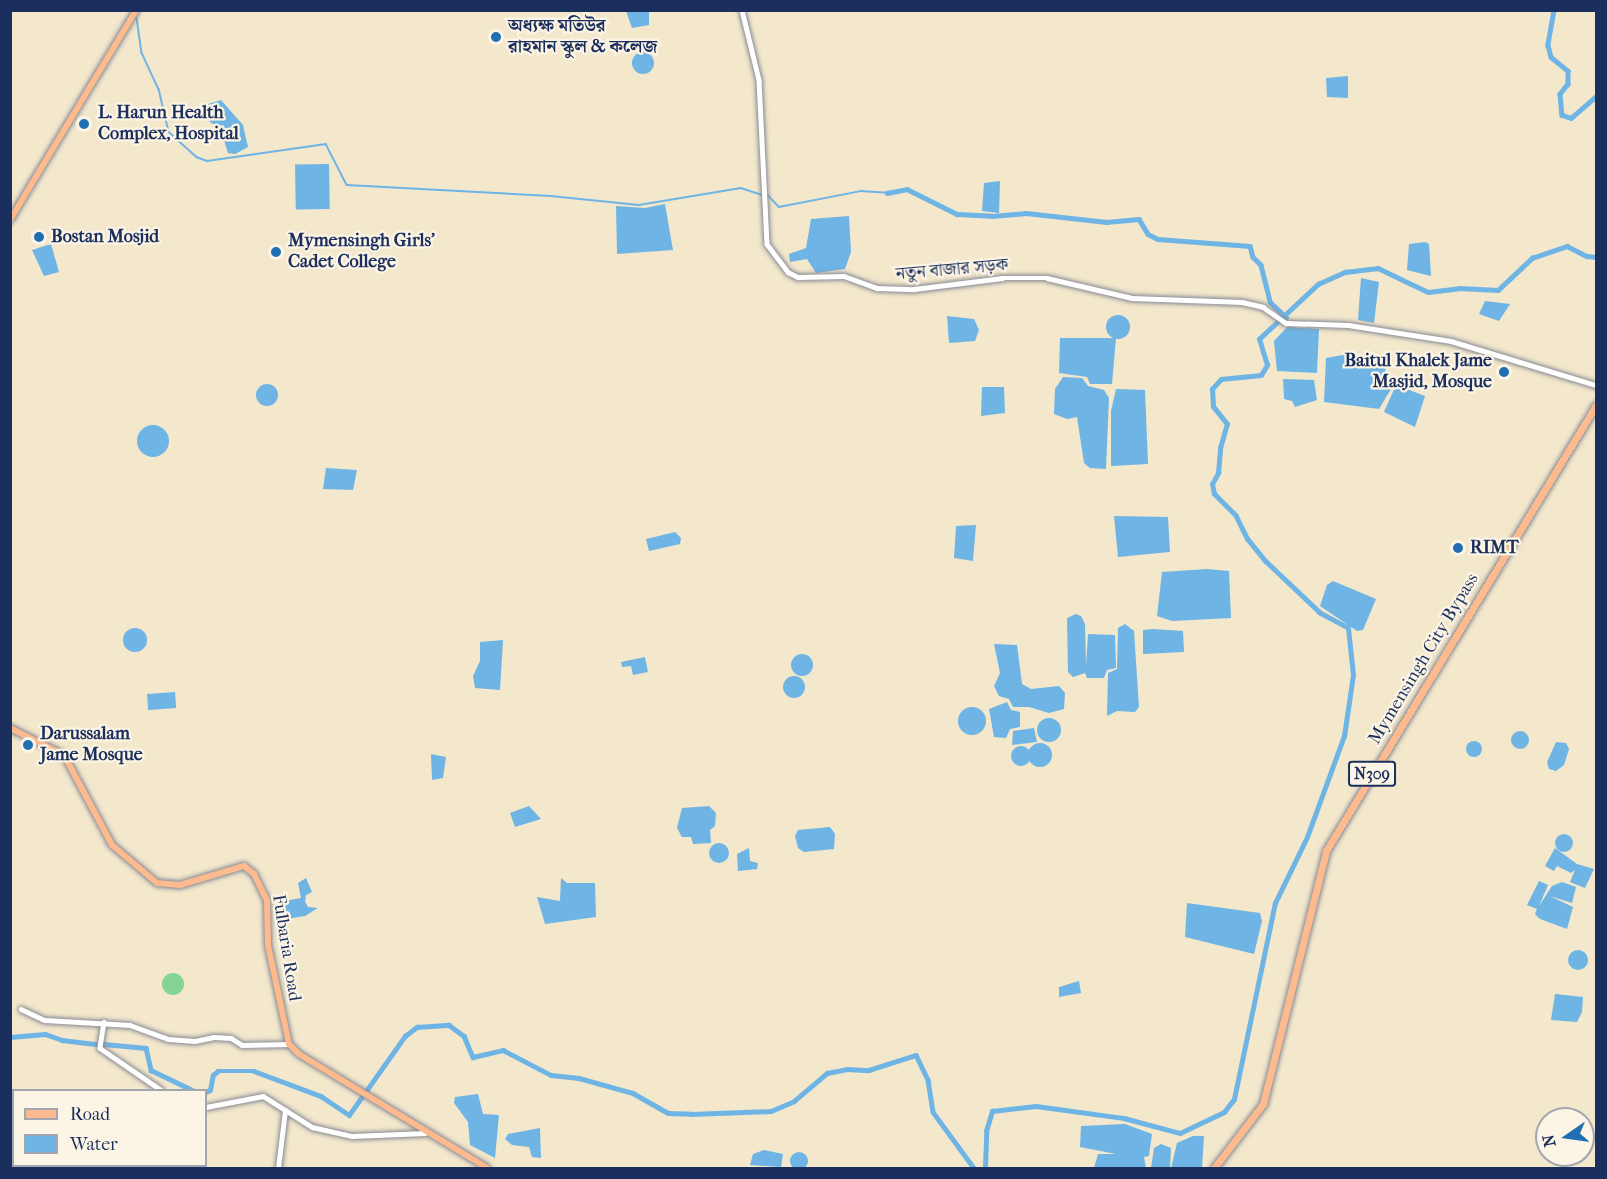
<!DOCTYPE html>
<html>
<head>
<meta charset="utf-8">
<style>
	body { margin:0 }
	#map { position:relative; width:1607px; height:1179px; overflow:hidden; background:#f3e7cc; font-family:"IM FELL French Canon","Noto Serif Bengali",serif }
	div>[style] { position:absolute }
	.green>* { inset:0; background:#84d495 }
	.round { border-radius:50% }
	.water>* { inset:0; background:#6eb4e5; transform-origin:0 0 }
	.stream>* { height:1.5px; margin:-0.75px; padding:0 0.75px; transform-origin:0.75px; border-radius:0.75px; background:#6eb4e5 }
	.canal>* { height:4.5px; margin:-2.25px; padding:0 2.25px; transform-origin:2.25px; border-radius:2.25px; background:#6eb4e5 }
	.roads { filter:drop-shadow(0 0 2px #878b95) drop-shadow(0 0 2px #878b95) }
	.minor>* { height:4.5px; margin:-2.25px; padding:0 2.25px; transform-origin:2.25px; border-radius:2.25px; background:#fff }
	.major>* { height:6px; margin:-3px; padding:0 3px; transform-origin:3px; border-radius:3px; background:#fcba8e }
	.highway>* { height:7px; margin:-3.5px; padding:0 3.5px; transform-origin:3.5px; border-radius:3.5px; background:#fcba8e }
	.dots>* { width:16px; height:16px; translate:-50% -50%; box-sizing:border-box; border:3px solid #fcf5e5; border-radius:50% }
	span { translate:-50% -50%; white-space:nowrap; text-align:center; line-height:1.15; -webkit-text-stroke:4.5px #fcf5e5; paint-order:stroke }
	.shield-label span { padding:2px 4px; background:#fcf5e5; border:2px solid; border-radius:4px; -webkit-text-stroke-width:0 }
	.shield-label { font-size:16px; color:#1b2f5e; font-weight:700 }
	.poi-label { font-size:18px; color:#1b2f5e; font-weight:700 }
	.left { translate:0 -50%; text-align:left }
	.right { translate:-100% -50%; text-align:right }
	.street-label { font-size:18px; color:#1b2f5e }
	.frame { position:absolute; inset:0; border:12px solid #1b2f5e; pointer-events:none }
	.legend { position:absolute; left:12px; top:1089px; width:195px; height:78px; box-sizing:border-box; background:#fcf5e5; border:2px solid #a2a6af; margin:0; padding:8px 10px; list-style:none; font-size:18px; color:#1b2f5e }
	.legend li { display:flex; align-items:center; gap:12px; height:30px }
	.legend b { width:30px; border:2px solid #a2a6af }
	.north { position:absolute; left:1535px; top:1107px; width:60px; height:60px; box-sizing:border-box; background:#fcf5e5; border:2px solid #a2a6af; border-radius:50%; rotate:257deg; font-size:16px; font-weight:700; line-height:24px; text-align:center; color:#1b2f5e }
	.north::after { content:''; display:block; margin:auto; width:21px; height:27px; background:#1f6fb2; clip-path:polygon(50% 0,100% 100%,50% 72%,0 100%) }
</style>
</head>
<body>
<div id="map">
	<div class="green">
		<i class="round" style="left:162px;top:973px;width:22px;height:22px"></i>
	</div>
	<div class="water">
		<i style="clip-path:polygon(626px 11px,649px 11px,649px 25px,632px 28px)"></i>
		<i class="round" style="left:632px;top:52px;width:22px;height:22px"></i>
		<i style="clip-path:polygon(1348px 76px,1348px 98px,1327px 97px,1326px 78px)"></i>
		<i style="clip-path:polygon(221px 100px,243px 125px,248px 147px,235px 154px,228px 153px,220px 128px,210px 122px,208px 104px)"></i>
		<i style="left:329px;top:164px;width:45px;height:34px;rotate:89deg"></i>
		<i style="clip-path:polygon(1000px 181px,999px 213px,982px 211px,984px 183px)"></i>
		<i style="clip-path:polygon(665px 204px,673px 250px,617px 254px,616px 206px,645px 208px)"></i>
		<i style="clip-path:polygon(849px 216px,851px 252px,845px 269px,816px 273px,807px 259px,790px 262px,789px 254px,806px 248px,811px 219px)"></i>
		<i style="clip-path:polygon(1425px 242px,1429px 244px,1431px 276px,1407px 270px,1409px 244px)"></i>
		<i style="clip-path:polygon(51px 244px,59px 272px,44px 276px,32px 250px)"></i>
		<i style="clip-path:polygon(1361px 278px,1379px 282px,1374px 323px,1358px 320px)"></i>
		<i style="clip-path:polygon(1485px 301px,1510px 304px,1499px 321px,1479px 314px)"></i>
		<i class="round" style="left:1106px;top:315px;width:24px;height:24px"></i>
		<i style="clip-path:polygon(947px 316px,974px 319px,979px 330px,975px 341px,949px 343px)"></i>
		<i style="clip-path:polygon(1287px 327px,1319px 329px,1317px 373px,1277px 371px,1274px 341px)"></i>
		<i style="clip-path:polygon(1060px 338px,1116px 338px,1112px 384px,1090px 384px,1087px 377px,1059px 373px)"></i>
		<i style="clip-path:polygon(1348px 354px,1385px 363px,1386px 383px,1391px 389px,1379px 409px,1324px 402px,1326px 358px)"></i>
		<i style="clip-path:polygon(1063px 377px,1082px 378px,1088px 386px,1104px 390px,1109px 398px,1106px 469px,1090px 468px,1084px 463px,1077px 417px,1067px 419px,1054px 414px,1055px 389px)"></i>
		<i style="clip-path:polygon(1283px 379px,1314px 380px,1317px 400px,1295px 407px,1292px 401px,1284px 399px)"></i>
		<i class="round" style="left:256px;top:384px;width:22px;height:22px"></i>
		<i style="clip-path:polygon(1396px 385px,1425px 396px,1415px 427px,1384px 412px)"></i>
		<i style="clip-path:polygon(982px 387px,1004px 387px,1005px 413px,981px 416px)"></i>
		<i style="clip-path:polygon(1116px 389px,1145px 390px,1148px 464px,1111px 466px,1111px 411px)"></i>
		<i class="round" style="left:137px;top:425px;width:32px;height:32px"></i>
		<i style="clip-path:polygon(326px 468px,357px 470px,353px 490px,323px 489px)"></i>
		<i style="clip-path:polygon(1114px 516px,1168px 517px,1170px 552px,1118px 557px)"></i>
		<i style="clip-path:polygon(976px 525px,973px 561px,954px 558px,956px 526px)"></i>
		<i style="clip-path:polygon(675px 532px,681px 538px,680px 544px,649px 551px,646px 539px)"></i>
		<i style="clip-path:polygon(1207px 569px,1229px 571px,1231px 618px,1172px 621px,1157px 616px,1162px 572px)"></i>
		<i style="clip-path:polygon(1333px 581px,1376px 599px,1363px 630px,1357px 631px,1320px 606px,1327px 585px)"></i>
		<i style="clip-path:polygon(1076px 614px,1081px 616px,1085px 624px,1086px 666px,1088px 634px,1115px 635px,1116px 668px,1107px 670px,1104px 678px,1087px 678px,1085px 673px,1073px 677px,1068px 672px,1067px 618px)"></i>
		<i style="clip-path:polygon(1125px 624px,1134px 631px,1139px 707px,1135px 712px,1117px 711px,1107px 716px,1108px 673px,1117px 669px,1118px 628px)"></i>
		<i class="round" style="left:123px;top:628px;width:24px;height:24px"></i>
		<i style="clip-path:polygon(1153px 629px,1183px 631px,1184px 652px,1143px 654px,1143px 630px)"></i>
		<i style="clip-path:polygon(503px 640px,500px 690px,475px 688px,473px 676px,480px 661px,480px 642px)"></i>
		<i style="clip-path:polygon(994px 644px,1017px 645px,1022px 684px,1031px 689px,1059px 686px,1065px 693px,1064px 709px,1049px 713px,1029px 707px,1013px 707px,1009px 699px,999px 696px,994px 686px,1000px 673px)"></i>
		<i class="round" style="left:791px;top:654px;width:22px;height:22px"></i>
		<i style="clip-path:polygon(645px 657px,648px 672px,633px 675px,631px 666px,622px 667px,621px 662px)"></i>
		<i class="round" style="left:783px;top:676px;width:22px;height:22px"></i>
		<i style="left:175px;top:692px;width:16px;height:28px;rotate:86deg"></i>
		<i style="clip-path:polygon(1007px 702px,1011px 710px,1020px 712px,1020px 727px,1010px 729px,1006px 738px,994px 737px,989px 709px)"></i>
		<i class="round" style="left:958px;top:707px;width:28px;height:28px"></i>
		<i class="round" style="left:1037px;top:718px;width:24px;height:24px"></i>
		<i style="clip-path:polygon(1034px 728px,1037px 742px,1012px 745px,1013px 731px)"></i>
		<i class="round" style="left:1511px;top:731px;width:18px;height:18px"></i>
		<i class="round" style="left:1466px;top:741px;width:16px;height:16px"></i>
		<i style="clip-path:polygon(1556px 742px,1566px 743px,1569px 749px,1564px 765px,1556px 771px,1549px 769px,1547px 762px)"></i>
		<i class="round" style="left:1028px;top:743px;width:24px;height:24px"></i>
		<i class="round" style="left:1011px;top:746px;width:20px;height:20px"></i>
		<i style="clip-path:polygon(431px 754px,446px 757px,443px 778px,432px 780px)"></i>
		<i style="clip-path:polygon(529px 806px,541px 819px,515px 827px,510px 813px)"></i>
		<i style="clip-path:polygon(709px 806px,716px 813px,715px 826px,710px 830px,711px 843px,693px 844px,691px 837px,682px 837px,677px 828px,682px 808px)"></i>
		<i style="clip-path:polygon(830px 827px,835px 834px,834px 849px,804px 852px,798px 848px,795px 836px,798px 830px)"></i>
		<i class="round" style="left:1555px;top:834px;width:18px;height:18px"></i>
		<i class="round" style="left:709px;top:843px;width:20px;height:20px"></i>
		<i style="clip-path:polygon(749px 848px,750px 861px,758px 863px,757px 869px,738px 871px,737px 854px)"></i>
		<i style="clip-path:polygon(1555px 848px,1577px 864px,1594px 869px,1585px 888px,1570px 882px,1575px 870px,1571px 873px,1557px 866px,1554px 871px,1545px 866px)"></i>
		<i style="clip-path:polygon(306px 878px,312px 892px,306px 895px,305px 902px,308px 907px,318px 908px,305px 916px,280px 920px,277px 916px,285px 901px,301px 898px,298px 883px)"></i>
		<i style="clip-path:polygon(561px 878px,567px 883px,595px 883px,596px 917px,545px 924px,537px 897px,560px 901px)"></i>
		<i style="clip-path:polygon(1539px 881px,1548px 885px,1539px 906px,1552px 886px,1562px 882px,1576px 887px,1572px 903px,1550px 896px,1573px 907px,1567px 929px,1540px 919px,1535px 914px,1537px 909px,1527px 905px)"></i>
		<i style="clip-path:polygon(1187px 903px,1260px 913px,1262px 921px,1254px 954px,1185px 937px)"></i>
		<i class="round" style="left:1568px;top:950px;width:20px;height:20px"></i>
		<i style="clip-path:polygon(1079px 981px,1081px 993px,1059px 997px,1059px 987px)"></i>
		<i style="clip-path:polygon(1555px 994px,1583px 997px,1582px 1012px,1577px 1022px,1551px 1020px)"></i>
		<i style="clip-path:polygon(478px 1094px,483px 1114px,499px 1115px,495px 1158px,470px 1145px,468px 1122px,454px 1103px,455px 1097px)"></i>
		<i style="clip-path:polygon(1125px 1124px,1152px 1134px,1149px 1156px,1144px 1157px,1146px 1168px,1094px 1168px,1098px 1154px,1116px 1154px,1080px 1147px,1081px 1126px)"></i>
		<i style="clip-path:polygon(540px 1128px,541px 1158px,532px 1157px,529px 1147px,512px 1145px,505px 1139px,508px 1134px)"></i>
		<i style="clip-path:polygon(1193px 1136px,1204px 1136px,1202px 1168px,1171px 1168px,1177px 1143px)"></i>
		<i style="clip-path:polygon(1161px 1144px,1171px 1148px,1170px 1168px,1151px 1168px,1154px 1148px)"></i>
		<i style="clip-path:polygon(764px 1150px,783px 1154px,781px 1167px,750px 1165px,753px 1154px)"></i>
		<i class="round" style="left:790px;top:1152px;width:18px;height:18px"></i>
	</div>
	<div class="stream">
		<i style="left:137px;top:18px;width:35px;rotate:82deg"></i>
		<i style="left:142px;top:53px;width:40px;rotate:65deg"></i>
		<i style="left:159px;top:89px;width:44px;rotate:76.9deg"></i>
		<i style="left:169px;top:132px;width:38px;rotate:42deg"></i>
		<i style="left:197px;top:157px;width:11px;rotate:22deg"></i>
		<i style="left:207px;top:161px;width:120px;rotate:-8.1deg"></i>
		<i style="left:326px;top:144px;width:46px;rotate:62.9deg"></i>
		<i style="left:347px;top:185px;width:204px;rotate:3.1deg"></i>
		<i style="left:551px;top:196px;width:88px;rotate:5.8deg"></i>
		<i style="left:639px;top:205px;width:103px;rotate:-9.5deg"></i>
		<i style="left:741px;top:188px;width:22px;rotate:18deg"></i>
		<i style="left:768px;top:195px;width:16px;rotate:47deg"></i>
		<i style="left:779px;top:207px;width:84px;rotate:-11deg"></i>
		<i style="left:861px;top:191px;width:26px;rotate:4deg"></i>
	</div>
	<div class="canal">
		<i style="left:1554px;top:10px;width:36px;rotate:100deg"></i>
		<i style="left:1548px;top:45px;width:12px;rotate:76deg"></i>
		<i style="left:1551px;top:57px;width:22px;rotate:39deg"></i>
		<i style="left:1568px;top:71px;width:13px;rotate:90deg"></i>
		<i style="left:1568px;top:84px;width:13px;rotate:129deg"></i>
		<i style="left:1560px;top:94px;width:21px;rotate:85deg"></i>
		<i style="left:1562px;top:115px;width:9px;rotate:18deg"></i>
		<i style="left:1571px;top:118px;width:33px;rotate:-41deg"></i>
		<i style="left:887px;top:193px;width:20px;rotate:-11deg"></i>
		<i style="left:907px;top:189px;width:56px;rotate:26.6deg"></i>
		<i style="left:957px;top:214px;width:35px;rotate:3deg"></i>
		<i style="left:992px;top:216px;width:34px;rotate:-5deg"></i>
		<i style="left:1026px;top:213px;width:81px;rotate:6.4deg"></i>
		<i style="left:1106px;top:222px;width:33px;rotate:-5deg"></i>
		<i style="left:1139px;top:219px;width:17px;rotate:59deg"></i>
		<i style="left:1148px;top:234px;width:11px;rotate:27deg"></i>
		<i style="left:1158px;top:239px;width:92px;rotate:4.4deg"></i>
		<i style="left:1250px;top:246px;width:11px;rotate:75deg"></i>
		<i style="left:1253px;top:257px;width:11px;rotate:45deg"></i>
		<i style="left:1261px;top:265px;width:38px;rotate:76deg"></i>
		<i style="left:1270px;top:302px;width:22px;rotate:43deg"></i>
		<i style="left:10px;top:1037px;width:35px;rotate:-5deg"></i>
		<i style="left:45px;top:1034px;width:18px;rotate:19deg"></i>
		<i style="left:62px;top:1040px;width:35px;rotate:7deg"></i>
		<i style="left:104px;top:1044px;width:42px;rotate:5.4deg"></i>
		<i style="left:146px;top:1048px;width:23px;rotate:77deg"></i>
		<i style="left:151px;top:1070px;width:46px;rotate:26deg"></i>
		<i style="left:206px;top:1092px;width:4px;rotate:-27deg"></i>
		<i style="left:210px;top:1090px;width:15px;rotate:-79deg"></i>
		<i style="left:213px;top:1075px;width:6px;rotate:-39deg"></i>
		<i style="left:218px;top:1071px;width:36px"></i>
		<i style="left:254px;top:1071px;width:72px;rotate:20.5deg"></i>
		<i style="left:321px;top:1096px;width:34px;rotate:34deg"></i>
		<i style="left:349px;top:1115px;width:97px;rotate:-54.7deg"></i>
		<i style="left:405px;top:1036px;width:15px;rotate:-37deg"></i>
		<i style="left:417px;top:1027px;width:32px;rotate:-4deg"></i>
		<i style="left:449px;top:1025px;width:19px;rotate:36deg"></i>
		<i style="left:464px;top:1036px;width:23px;rotate:67deg"></i>
		<i style="left:473px;top:1057px;width:31px;rotate:-13deg"></i>
		<i style="left:503px;top:1050px;width:54px;rotate:27.5deg"></i>
		<i style="left:551px;top:1075px;width:28px;rotate:6deg"></i>
		<i style="left:579px;top:1078px;width:56px;rotate:15.5deg"></i>
		<i style="left:633px;top:1093px;width:40px;rotate:29.7deg"></i>
		<i style="left:668px;top:1113px;width:23px;rotate:2deg"></i>
		<i style="left:691px;top:1114px;width:80px;rotate:-2.1deg"></i>
		<i style="left:771px;top:1111px;width:25px;rotate:-23deg"></i>
		<i style="left:794px;top:1101px;width:43px;rotate:-40.3deg"></i>
		<i style="left:827px;top:1073px;width:20px;rotate:-11deg"></i>
		<i style="left:847px;top:1069px;width:22px;rotate:3deg"></i>
		<i style="left:869px;top:1070px;width:49px;rotate:-17.7deg"></i>
		<i style="left:916px;top:1055px;width:28px;rotate:64deg"></i>
		<i style="left:928px;top:1080px;width:32px;rotate:81deg"></i>
		<i style="left:933px;top:1112px;width:69px;rotate:53.8deg"></i>
		<i style="left:985px;top:1168px;width:37px;rotate:-88deg"></i>
		<i style="left:986px;top:1131px;width:21px;rotate:-73deg"></i>
		<i style="left:992px;top:1111px;width:44px;rotate:-6.5deg"></i>
		<i style="left:1036px;top:1106px;width:89px;rotate:7.8deg"></i>
		<i style="left:1124px;top:1118px;width:58px;rotate:15deg"></i>
		<i style="left:1180px;top:1133px;width:49px;rotate:-25.5deg"></i>
		<i style="left:1224px;top:1112px;width:16px;rotate:-52deg"></i>
		<i style="left:1234px;top:1099px;width:200px;rotate:-78.2deg"></i>
		<i style="left:1275px;top:903px;width:73px;rotate:-64.1deg"></i>
		<i style="left:1307px;top:837px;width:108px;rotate:-69.9deg"></i>
		<i style="left:1344px;top:736px;width:62px;rotate:-81.6deg"></i>
		<i style="left:1353px;top:675px;width:47px;rotate:-96.1deg"></i>
		<i style="left:1348px;top:628px;width:32px;rotate:-152deg"></i>
		<i style="left:1320px;top:613px;width:76px;rotate:-136.6deg"></i>
		<i style="left:1265px;top:561px;width:28px;rotate:-129deg"></i>
		<i style="left:1247px;top:539px;width:25px;rotate:-116deg"></i>
		<i style="left:1236px;top:516px;width:31px;rotate:-135deg"></i>
		<i style="left:1214px;top:494px;width:10px;rotate:-101deg"></i>
		<i style="left:1212px;top:484px;width:13px;rotate:-61deg"></i>
		<i style="left:1218px;top:473px;width:25px;rotate:-85deg"></i>
		<i style="left:1220px;top:448px;width:25px;rotate:-74deg"></i>
		<i style="left:1227px;top:424px;width:22px;rotate:-129deg"></i>
		<i style="left:1213px;top:407px;width:18px;rotate:-93deg"></i>
		<i style="left:1212px;top:389px;width:13px;rotate:-48deg"></i>
		<i style="left:1221px;top:379px;width:40px;rotate:-5.7deg"></i>
		<i style="left:1261px;top:375px;width:12px;rotate:-59deg"></i>
		<i style="left:1267px;top:365px;width:27px;rotate:-107deg"></i>
		<i style="left:1259px;top:339px;width:81px;rotate:-43deg"></i>
		<i style="left:1318px;top:284px;width:30px;rotate:-24deg"></i>
		<i style="left:1345px;top:272px;width:33px;rotate:-7deg"></i>
		<i style="left:1378px;top:268px;width:55px;rotate:25.6deg"></i>
		<i style="left:1428px;top:292px;width:31px;rotate:-7deg"></i>
		<i style="left:1459px;top:288px;width:39px;rotate:3deg"></i>
		<i style="left:1498px;top:290px;width:47px;rotate:-43.3deg"></i>
		<i style="left:1532px;top:258px;width:37px;rotate:-19deg"></i>
		<i style="left:1567px;top:246px;width:22px;rotate:27deg"></i>
		<i style="left:1587px;top:256px;width:9px;rotate:6deg"></i>
	</div>
	<div class="roads">
		<div class="minor">
			<i style="left:742px;top:10px;width:72px;rotate:76.3deg"></i>
			<i style="left:759px;top:80px;width:164px;rotate:87.2deg"></i>
			<i style="left:767px;top:244px;width:35px;rotate:53deg"></i>
			<i style="left:788px;top:272px;width:11px;rotate:27deg"></i>
			<i style="left:798px;top:277px;width:46px;rotate:-1.2deg"></i>
			<i style="left:844px;top:276px;width:35px;rotate:20deg"></i>
			<i style="left:877px;top:288px;width:37px;rotate:2deg"></i>
			<i style="left:914px;top:289px;width:89px;rotate:-7.1deg"></i>
			<i style="left:1002px;top:278px;width:45px"></i>
			<i style="left:1047px;top:278px;width:87px;rotate:13.2deg"></i>
			<i style="left:1132px;top:298px;width:110px;rotate:2.1deg"></i>
			<i style="left:1242px;top:302px;width:22px;rotate:13deg"></i>
			<i style="left:1263px;top:307px;width:28px;rotate:35deg"></i>
			<i style="left:1286px;top:323px;width:62px;rotate:1.8deg"></i>
			<i style="left:1348px;top:325px;width:104px;rotate:8.8deg"></i>
			<i style="left:1451px;top:341px;width:152px;rotate:16.9deg"></i>
			<i style="left:21px;top:1009px;width:26px;rotate:25deg"></i>
			<i style="left:45px;top:1020px;width:85px;rotate:3.4deg"></i>
			<i style="left:130px;top:1025px;width:40px;rotate:20.2deg"></i>
			<i style="left:168px;top:1039px;width:27px;rotate:4deg"></i>
			<i style="left:195px;top:1041px;width:19px;rotate:-12deg"></i>
			<i style="left:214px;top:1037px;width:17px;rotate:3deg"></i>
			<i style="left:231px;top:1038px;width:13px;rotate:32deg"></i>
			<i style="left:242px;top:1045px;width:47px;rotate:-1.2deg"></i>
			<i style="left:104px;top:1022px;width:26px;rotate:99deg"></i>
			<i style="left:100px;top:1048px;width:74px;rotate:34.5deg"></i>
			<i style="left:206px;top:1107px;width:58px;rotate:-10.9deg"></i>
			<i style="left:263px;top:1096px;width:58px;rotate:32.3deg"></i>
			<i style="left:312px;top:1127px;width:41px;rotate:12.7deg"></i>
			<i style="left:352px;top:1136px;width:73px;rotate:-2.4deg"></i>
			<i style="left:160px;top:1168px;width:3px;rotate:-45deg"></i>
			<i style="left:278px;top:1168px;width:58px;rotate:-83.1deg"></i>
		</div>
		<div class="major">
			<i style="left:10px;top:220px;width:245px;rotate:-59deg"></i>
			<i style="left:10px;top:728px;width:60px;rotate:26.6deg"></i>
			<i style="left:64px;top:755px;width:102px;rotate:61.9deg"></i>
			<i style="left:112px;top:845px;width:59px;rotate:40.2deg"></i>
			<i style="left:157px;top:883px;width:23px;rotate:5deg"></i>
			<i style="left:180px;top:885px;width:67px;rotate:-16.5deg"></i>
			<i style="left:244px;top:866px;width:13px;rotate:39deg"></i>
			<i style="left:254px;top:874px;width:30px;rotate:64deg"></i>
			<i style="left:267px;top:901px;width:44px;rotate:88.7deg"></i>
			<i style="left:268px;top:945px;width:101px;rotate:78deg"></i>
			<i style="left:289px;top:1044px;width:14px;rotate:45deg"></i>
			<i style="left:299px;top:1054px;width:220px;rotate:31.2deg"></i>
		</div>
		<div class="highway">
			<i style="left:1214px;top:1168px;width:81px;rotate:-52.6deg"></i>
			<i style="left:1263px;top:1104px;width:261px;rotate:-76deg"></i>
			<i style="left:1326px;top:851px;width:521px;rotate:-58.81deg"></i>
		</div>
	</div>
	<div class="dots">
		<i style="left:496px;top:37px;background:#1f6fb2"></i>
		<i style="left:84px;top:124px;background:#1f6fb2"></i>
		<i style="left:39px;top:237px;background:#1f6fb2"></i>
		<i style="left:276px;top:252px;background:#1f6fb2"></i>
		<i style="left:1504px;top:372px;background:#1f6fb2"></i>
		<i style="left:1458px;top:548px;background:#1f6fb2"></i>
		<i style="left:28px;top:745px;background:#1f6fb2"></i>
	</div>
	<div class="shield-label">
		<span style="left:1372px;top:774px">N309</span>
	</div>
	<div class="poi-label">
		<span class="left" style="left:508px;top:37px">অধ্যক্ষ মতিউর<br>রাহমান স্কুল &amp; কলেজ</span>
		<span class="left" style="left:98px;top:124px">L. Harun Health<br>Complex, Hospital</span>
		<span class="left" style="left:51px;top:237px">Bostan Mosjid</span>
		<span class="left" style="left:288px;top:252px">Mymensingh Girls'<br>Cadet College</span>
		<span class="right" style="left:1492px;top:372px">Baitul Khalek Jame<br>Masjid, Mosque</span>
		<span class="left" style="left:1470px;top:548px">RIMT</span>
		<span class="left" style="left:40px;top:745px">Darussalam<br>Jame Mosque</span>
	</div>
	<div class="street-label">
		<span style="left:952px;top:270px;rotate:-5deg">নতুন বাজার সড়ক</span>
		<span style="left:1424px;top:659px;rotate:-59deg">Mymensingh City Bypass</span>
		<span style="left:286px;top:948px;rotate:81deg">Fulbaria Road</span>
	</div>
	<div class="frame"></div>
	<ul class="legend">
	<li><b style="height:8px;background:#fcba8e"></b>Road</li>
	<li><b style="height:16px;background:#6eb4e5"></b>Water</li>
	</ul>
	<div class="north">N</div>
</div>
</body>
</html>
